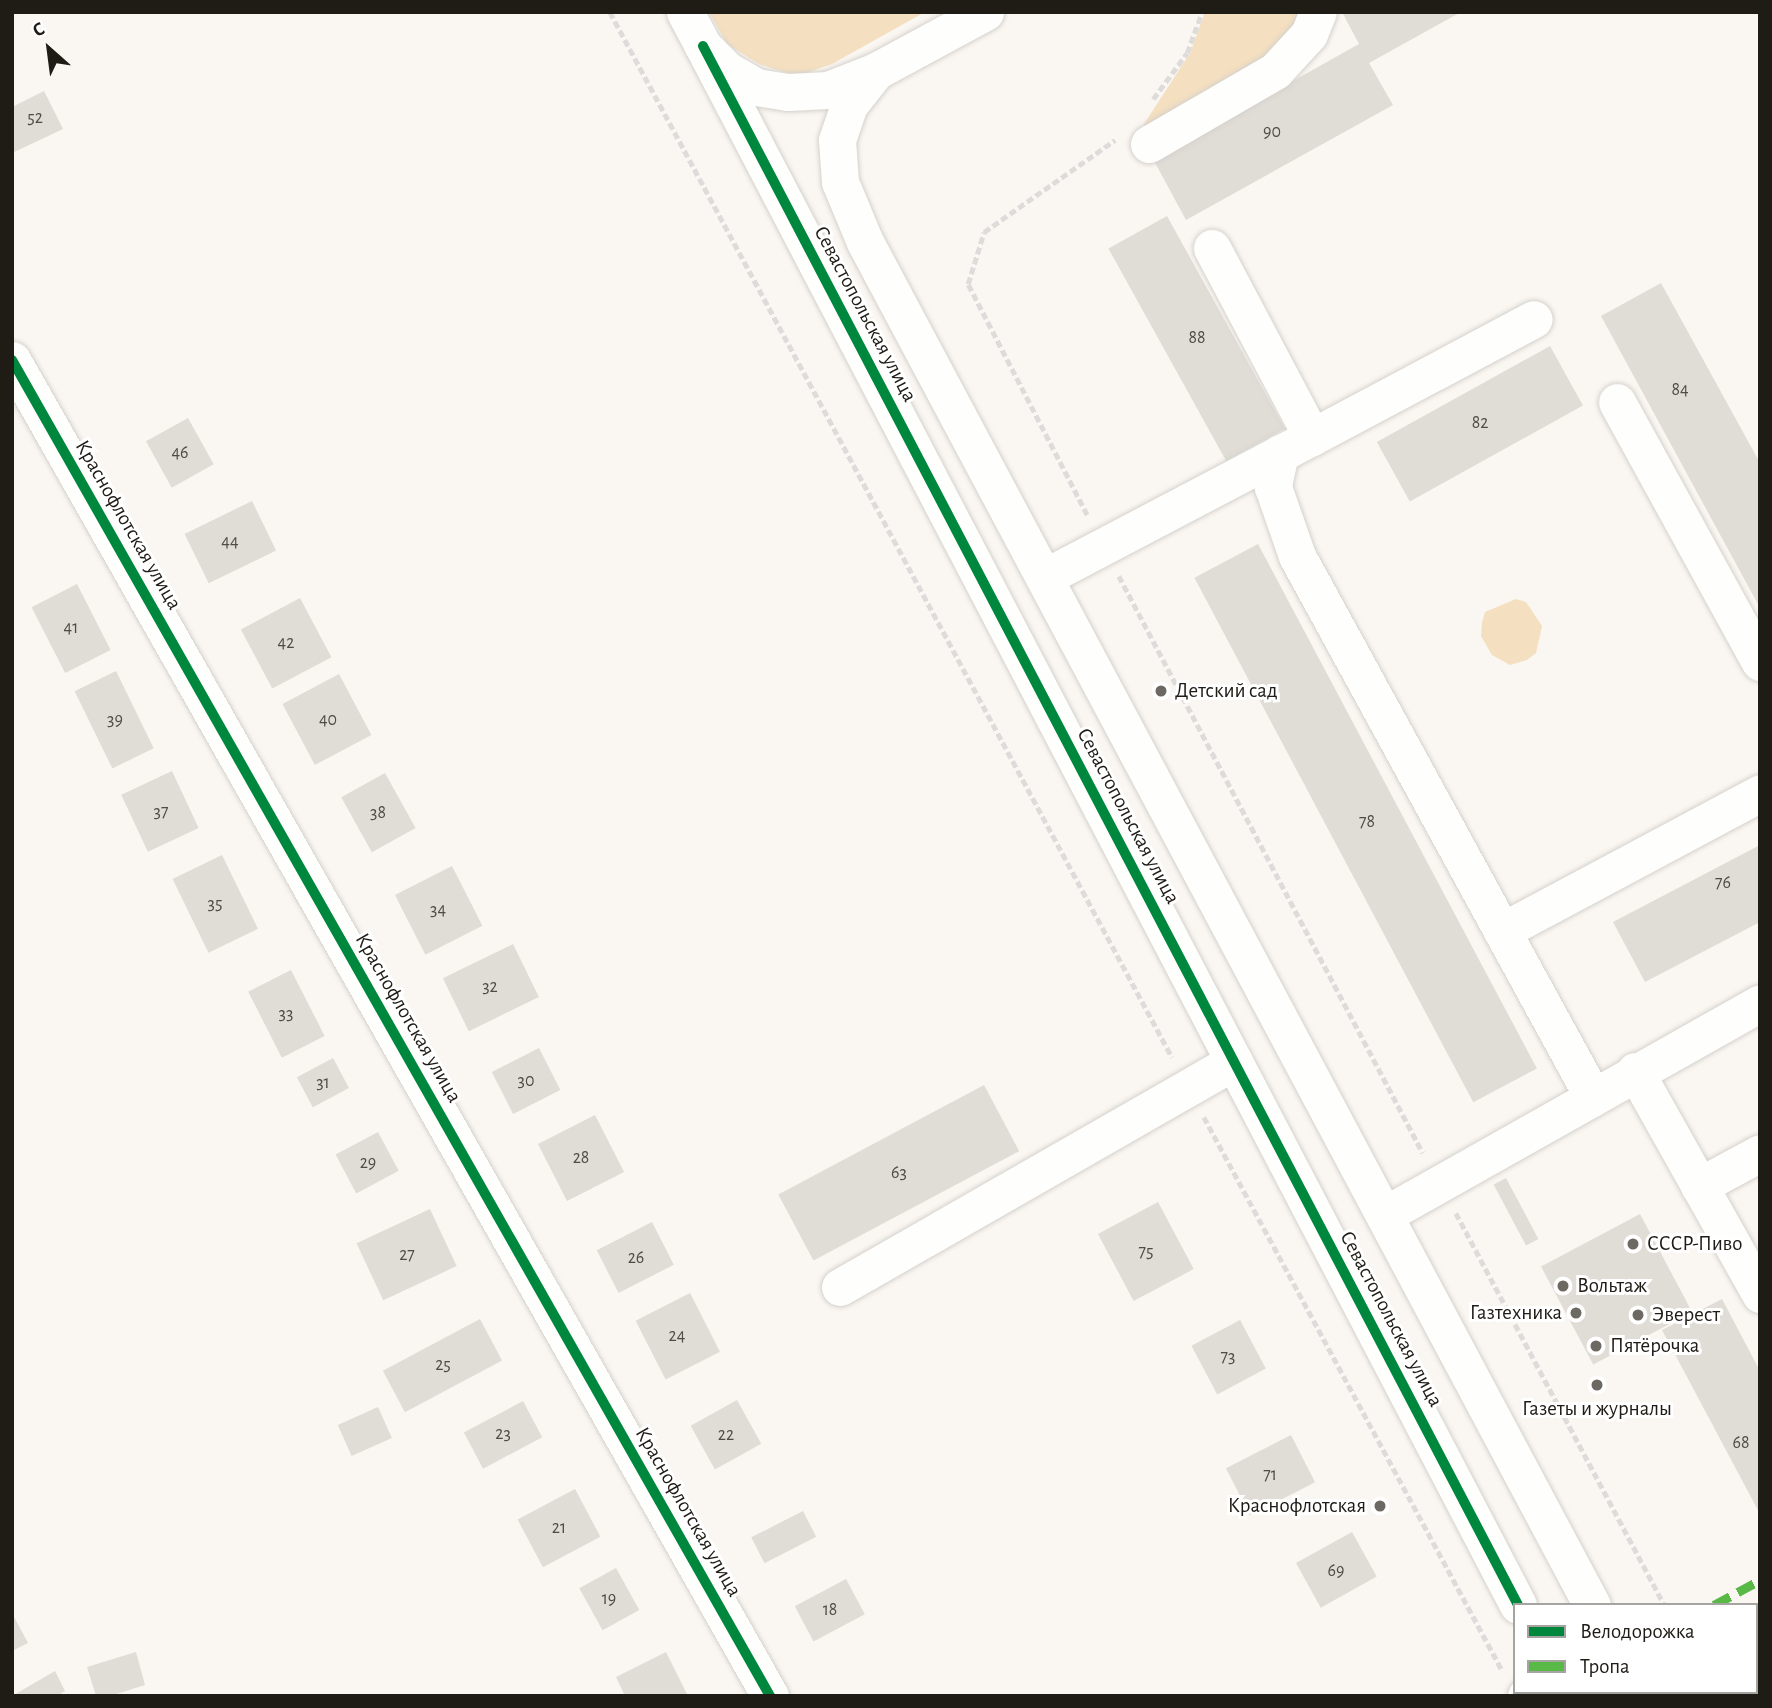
<!DOCTYPE html>
<html>
<head>
<meta charset="utf-8">
<style>
	body { margin:0 }
	#map { position:relative; width:1772px; height:1708px; overflow:hidden; background:#faf6f1; font-family:"Alegreya Sans",sans-serif }
	div>[style] { position:absolute }
	.green>* { inset:0; background:#f4dfc0 }
	.building>* { inset:0; background:#e0dcd6; transform-origin:0 0 }
	.path>* { height:4.5px; margin-top:-2.25px; transform-origin:0; background:repeating-linear-gradient(90deg,#dedcdb 0 7px,transparent 0 10.5px) }
	.roads { filter:drop-shadow(0 0 2px #d5d1cc) drop-shadow(0 0 2px #d5d1cc) }
	.minor>* { height:37px; margin:-18.5px; padding:0 18.5px; transform-origin:18.5px; border-radius:18.5px; background:#fefefd }
	.quiet>* { height:9px; margin-top:-4.5px; transform-origin:0; background:repeating-linear-gradient(90deg,#58b947 0 18px,transparent 0 27px) }
	.cycleway>* { height:10px; margin:-5px; padding:0 5px; transform-origin:5px; border-radius:5px; background:#00873e }
	.dots>* { width:19px; height:19px; translate:-50% -50%; box-sizing:border-box; border:4px solid #fff; border-radius:50% }
	span { translate:-50% -50%; white-space:nowrap; text-align:center; line-height:1.15; -webkit-text-stroke:6px #fff; paint-order:stroke }
	.number-label { font-size:18px; color:#4f4b45 }
	.number-label span { -webkit-text-stroke-width:0 }
	.street-label { font-size:21px; color:#1f1b15 }
	.poi-label { font-size:21px; color:#1f1b15 }
	.left { translate:0 -50%; text-align:left }
	.right { translate:-100% -50%; text-align:right }
	.frame { position:absolute; inset:0; border:14px solid #1f1b15; pointer-events:none }
	.legend { position:absolute; left:1513px; top:1603px; width:245px; height:91px; box-sizing:border-box; background:#fff; border:2px solid #a5a4a1; margin:0; padding:9px 12px; list-style:none; font-size:21px; color:#1f1b15 }
	.legend li { display:flex; align-items:center; gap:14px; height:35px }
	.legend b { width:35px; border:2px solid #a5a4a1 }
	.north { position:absolute; left:14px; top:14px; width:70px; height:70px; -webkit-text-stroke:5px #fff; paint-order:stroke; rotate:332deg; font-size:19px; font-weight:700; line-height:28px; text-align:center; color:#1f1b15 }
	.north::after { content:''; display:block; margin:auto; width:24px; height:32px; background:#1f1b15; clip-path:polygon(50% 0,100% 100%,50% 72%,0 100%) }
</style>
</head>
<body>
<div id="map">
	<div class="green">
		<i style="clip-path:polygon(709px 12px,925px 12px,832px 64px,797px 76px,759px 64px,727px 44px)"></i>
		<i style="clip-path:polygon(1205px 12px,1311px 12px,1303px 33px,1148px 134px,1144px 124px,1190px 53px)"></i>
		<i style="clip-path:polygon(1516px 599px,1526px 602px,1542px 626px,1536px 653px,1527px 660px,1510px 665px,1492px 655px,1481px 636px,1482px 623px,1485px 612px)"></i>
	</div>
	<div class="building">
		<i style="clip-path:polygon(1342px 12px,1461px 12px,1369px 63px,1393px 105px,1186px 220px,1153px 159px,1359px 44px)"></i>
		<i style="clip-path:polygon(44px 91px,63px 129px,12px 153px,12px 107px)"></i>
		<i style="left:1167px;top:216px;width:243px;height:67px;rotate:61deg"></i>
		<i style="clip-path:polygon(1661px 283px,1760px 463px,1760px 608px,1601px 316px)"></i>
		<i style="left:1550px;top:346px;width:68px;height:198px;rotate:61deg"></i>
		<i style="left:188px;top:418px;width:53px;height:48px;rotate:61deg"></i>
		<i style="left:252px;top:501px;width:55px;height:75px;rotate:64deg"></i>
		<i style="left:1258px;top:544px;width:594px;height:72px;rotate:62deg"></i>
		<i style="left:77px;top:584px;width:74px;height:51px;rotate:63deg"></i>
		<i style="left:300px;top:598px;width:67px;height:67px;rotate:62deg"></i>
		<i style="left:116px;top:671px;width:86px;height:46px;rotate:64deg"></i>
		<i style="left:339px;top:674px;width:69px;height:64px;rotate:62deg"></i>
		<i style="left:172px;top:771px;width:63px;height:56px;rotate:65deg"></i>
		<i style="left:385px;top:773px;width:63px;height:50px;rotate:61deg"></i>
		<i style="clip-path:polygon(1760px 845px,1760px 922px,1645px 982px,1613px 922px)"></i>
		<i style="left:222px;top:855px;width:82px;height:55px;rotate:64deg"></i>
		<i style="left:452px;top:866px;width:67px;height:64px;rotate:63deg"></i>
		<i style="left:513px;top:944px;width:59px;height:78px;rotate:64deg"></i>
		<i style="left:291px;top:970px;width:74px;height:48px;rotate:63deg"></i>
		<i style="left:539px;top:1048px;width:47px;height:53px;rotate:63deg"></i>
		<i style="left:333px;top:1058px;width:34px;height:41px;rotate:62deg"></i>
		<i style="left:984px;top:1085px;width:75px;height:233px;rotate:62deg"></i>
		<i style="left:595px;top:1115px;width:64px;height:64px;rotate:63deg"></i>
		<i style="left:378px;top:1132px;width:44px;height:48px;rotate:62deg"></i>
		<i style="left:1506px;top:1178px;width:69px;height:14px;rotate:62deg"></i>
		<i style="left:1158px;top:1202px;width:76px;height:68px;rotate:62deg"></i>
		<i style="left:430px;top:1209px;width:63px;height:81px;rotate:65deg"></i>
		<i style="left:1640px;top:1214px;width:111px;height:112px;rotate:62deg"></i>
		<i style="left:652px;top:1222px;width:48px;height:62px;rotate:63deg"></i>
		<i style="left:690px;top:1293px;width:66px;height:61px;rotate:63deg"></i>
		<i style="clip-path:polygon(1722px 1299px,1760px 1371px,1760px 1514px,1662px 1330px)"></i>
		<i style="left:480px;top:1319px;width:47px;height:110px;rotate:62deg"></i>
		<i style="left:1240px;top:1320px;width:55px;height:55px;rotate:62deg"></i>
		<i style="left:737px;top:1400px;width:50px;height:53px;rotate:61deg"></i>
		<i style="left:523px;top:1401px;width:41px;height:67px;rotate:62deg"></i>
		<i style="left:378px;top:1407px;width:34px;height:44px;rotate:66deg"></i>
		<i style="left:1291px;top:1435px;width:53px;height:73px;rotate:63deg"></i>
		<i style="left:575px;top:1489px;width:54px;height:65px;rotate:62deg"></i>
		<i style="left:803px;top:1511px;width:29px;height:58px;rotate:63deg"></i>
		<i style="left:1352px;top:1532px;width:51px;height:64px;rotate:61deg"></i>
		<i style="left:616px;top:1568px;width:48px;height:42px;rotate:61deg"></i>
		<i style="left:846px;top:1579px;width:40px;height:58px;rotate:62deg"></i>
		<i style="clip-path:polygon(12px 1613px,28px 1643px,12px 1651px)"></i>
		<i style="clip-path:polygon(136px 1652px,145px 1685px,110px 1696px,96px 1696px,87px 1667px)"></i>
		<i style="clip-path:polygon(666px 1652px,688px 1696px,625px 1696px,616px 1677px)"></i>
		<i style="clip-path:polygon(55px 1671px,65px 1691px,57px 1696px,12px 1696px)"></i>
	</div>
	<div class="path">
		<i style="left:610px;top:12px;width:1187px;rotate:61.73deg"></i>
		<i style="left:1153px;top:99px;width:57px;rotate:-53.5deg"></i>
		<i style="left:1187px;top:53px;width:44px;rotate:-69.9deg"></i>
		<i style="left:1087px;top:515px;width:260px;rotate:-117.3deg"></i>
		<i style="left:968px;top:284px;width:54px;rotate:-72.9deg"></i>
		<i style="left:984px;top:232px;width:160px;rotate:-35.1deg"></i>
		<i style="left:1119px;top:576px;width:652px;rotate:62.22deg"></i>
		<i style="left:1204px;top:1117px;width:628px;rotate:61.68deg"></i>
		<i style="left:1456px;top:1213px;width:444px;rotate:62deg"></i>
		<i style="left:1711px;top:1692px;width:4px;rotate:63deg"></i>
	</div>
	<div class="roads">
		<div class="minor">
			<i style="left:685px;top:12px;width:38px;rotate:62deg"></i>
			<i style="left:703px;top:46px;width:34px;rotate:45deg"></i>
			<i style="left:727px;top:70px;width:34px;rotate:30deg"></i>
			<i style="left:756px;top:87px;width:32px;rotate:9deg"></i>
			<i style="left:788px;top:92px;width:40px;rotate:-2.9deg"></i>
			<i style="left:828px;top:90px;width:52px;rotate:-21.6deg"></i>
			<i style="left:876px;top:71px;width:124px;rotate:-28.4deg"></i>
			<i style="left:703px;top:46px;width:1759px;rotate:62.4deg"></i>
			<i style="left:876px;top:71px;width:43px;rotate:128.5deg"></i>
			<i style="left:849px;top:105px;width:37px;rotate:109deg"></i>
			<i style="left:837px;top:140px;width:42px;rotate:85.9deg"></i>
			<i style="left:840px;top:182px;width:65px;rotate:67.4deg"></i>
			<i style="left:865px;top:242px;width:1545px;rotate:61.93deg"></i>
			<i style="left:1149px;top:144px;width:146px;rotate:-30.1deg"></i>
			<i style="left:1275px;top:71px;width:50px;rotate:-47.4deg"></i>
			<i style="left:1309px;top:34px;width:24px;rotate:-68deg"></i>
			<i style="left:12px;top:360px;width:1536px;rotate:60.43deg"></i>
			<i style="left:1617px;top:402px;width:297px;rotate:61.2deg"></i>
			<i style="left:1312px;top:437px;width:251px;rotate:-28deg"></i>
			<i style="left:1280px;top:453px;width:35px;rotate:102deg"></i>
			<i style="left:1273px;top:487px;width:73px;rotate:70.8deg"></i>
			<i style="left:1297px;top:556px;width:617px;rotate:61.32deg"></i>
			<i style="left:1045px;top:577px;width:301px;rotate:-27.7deg"></i>
			<i style="left:1312px;top:437px;width:214px;rotate:-117.9deg"></i>
			<i style="left:1502px;top:931px;width:293px;rotate:-28.1deg"></i>
			<i style="left:1635px;top:1071px;width:256px;rotate:60.7deg"></i>
			<i style="left:1699px;top:1186px;width:69px;rotate:-28.4deg"></i>
			<i style="left:1386px;top:1214px;width:429px;rotate:-29.4deg"></i>
			<i style="left:840px;top:1287px;width:454px;rotate:-29.8deg"></i>
			<i style="left:1564px;top:1692px;width:4px;rotate:63deg"></i>
			<i style="left:1638px;top:1692px;width:4px;rotate:63deg"></i>
			<i style="left:1526px;top:1696px;width:8px;rotate:-30deg"></i>
		</div>
	</div>
	<div class="quiet">
		<i style="left:1714px;top:1605px;width:52px;rotate:-28.5deg"></i>
	</div>
	<div class="cycleway">
		<i style="left:703px;top:46px;width:1759px;rotate:62.4deg"></i>
		<i style="left:12px;top:360px;width:1536px;rotate:60.43deg"></i>
	</div>
	<div class="dots">
		<i style="left:1161px;top:691px;background:#6c6862"></i>
		<i style="left:1633px;top:1244px;background:#6c6862"></i>
		<i style="left:1563px;top:1286px;background:#6c6862"></i>
		<i style="left:1576px;top:1313px;background:#6c6862"></i>
		<i style="left:1638px;top:1315px;background:#6c6862"></i>
		<i style="left:1596px;top:1346px;background:#6c6862"></i>
		<i style="left:1597px;top:1385px;background:#6c6862"></i>
		<i style="left:1380px;top:1506px;background:#6c6862"></i>
	</div>
	<div class="number-label">
		<span style="left:35px;top:118px">52</span>
		<span style="left:1272px;top:132px">90</span>
		<span style="left:1197px;top:338px">88</span>
		<span style="left:1680px;top:390px">84</span>
		<span style="left:1480px;top:423px">82</span>
		<span style="left:180px;top:453px">46</span>
		<span style="left:230px;top:542px">44</span>
		<span style="left:71px;top:628px">41</span>
		<span style="left:286px;top:643px">42</span>
		<span style="left:115px;top:720px">39</span>
		<span style="left:328px;top:720px">40</span>
		<span style="left:161px;top:812px">37</span>
		<span style="left:378px;top:813px">38</span>
		<span style="left:1367px;top:822px">78</span>
		<span style="left:1723px;top:883px">76</span>
		<span style="left:215px;top:904px">35</span>
		<span style="left:438px;top:910px">34</span>
		<span style="left:490px;top:987px">32</span>
		<span style="left:286px;top:1014px">33</span>
		<span style="left:526px;top:1081px">30</span>
		<span style="left:323px;top:1083px">31</span>
		<span style="left:581px;top:1158px">28</span>
		<span style="left:368px;top:1163px">29</span>
		<span style="left:899px;top:1173px">63</span>
		<span style="left:1146px;top:1252px">75</span>
		<span style="left:407px;top:1255px">27</span>
		<span style="left:636px;top:1258px">26</span>
		<span style="left:677px;top:1336px">24</span>
		<span style="left:1228px;top:1357px">73</span>
		<span style="left:443px;top:1365px">25</span>
		<span style="left:503px;top:1434px">23</span>
		<span style="left:726px;top:1435px">22</span>
		<span style="left:1741px;top:1443px">68</span>
		<span style="left:1270px;top:1475px">71</span>
		<span style="left:559px;top:1528px">21</span>
		<span style="left:1336px;top:1571px">69</span>
		<span style="left:609px;top:1599px">19</span>
		<span style="left:830px;top:1610px">18</span>
	</div>
	<div class="street-label">
		<span style="left:865px;top:314px;rotate:62deg">Севастопольская улица</span>
		<span style="left:128px;top:525px;rotate:60deg">Краснофлотская улица</span>
		<span style="left:1128px;top:816px;rotate:62deg">Севастопольская улица</span>
		<span style="left:408px;top:1018px;rotate:60deg">Краснофлотская улица</span>
		<span style="left:1391px;top:1319px;rotate:62deg">Севастопольская улица</span>
		<span style="left:688px;top:1512px;rotate:60deg">Краснофлотская улица</span>
	</div>
	<div class="poi-label">
		<span class="left" style="left:1175px;top:691px">Детский сад</span>
		<span class="left" style="left:1647px;top:1244px">СССР-Пиво</span>
		<span class="left" style="left:1577px;top:1286px">Вольтаж</span>
		<span class="right" style="left:1562px;top:1313px">Газтехника</span>
		<span class="left" style="left:1652px;top:1315px">Эверест</span>
		<span class="left" style="left:1610px;top:1346px">Пятёрочка</span>
		<span style="left:1597px;top:1409px">Газеты и журналы</span>
		<span class="right" style="left:1366px;top:1506px">Краснофлотская</span>
	</div>
	<div class="frame"></div>
	<ul class="legend">
	<li><b style="height:9px;background:#00873e"></b>Велодорожка</li>
	<li><b style="height:9px;background:#58b947"></b>Тропа</li>
	</ul>
	<div class="north">С</div>
</div>
</body>
</html>
